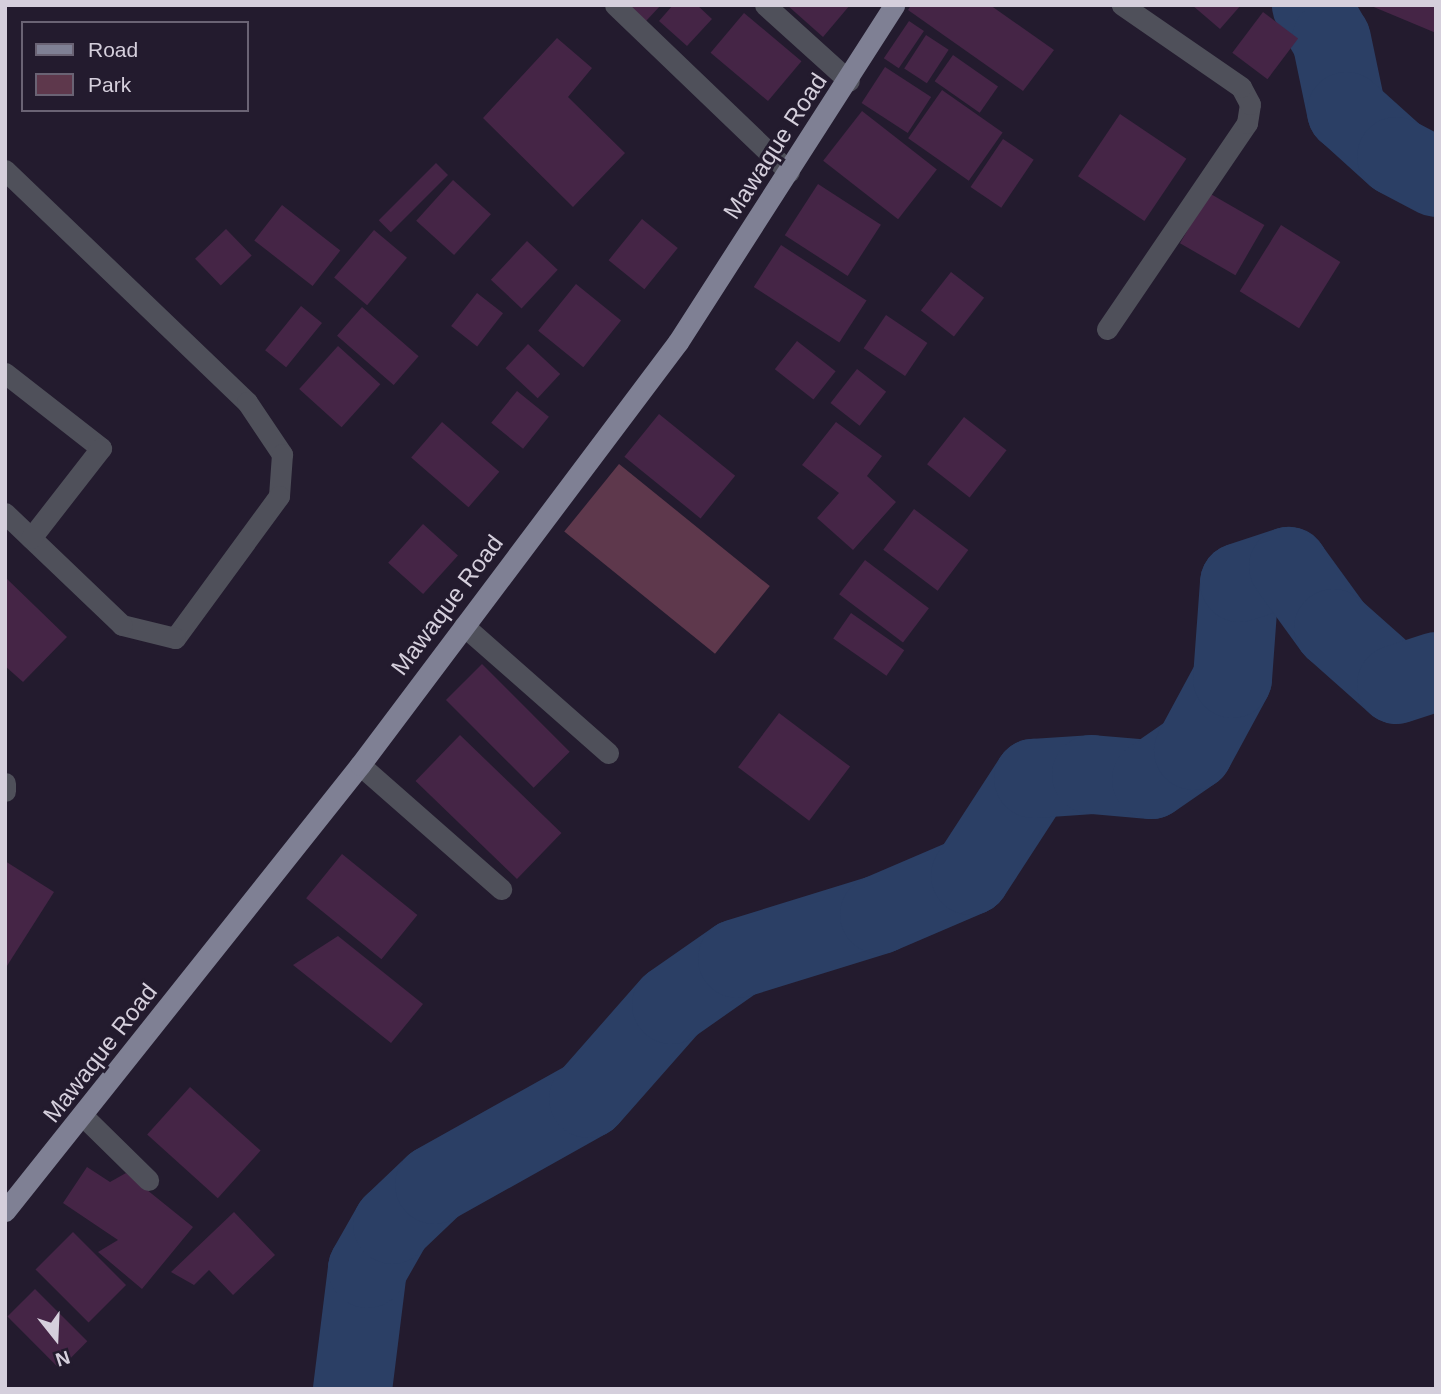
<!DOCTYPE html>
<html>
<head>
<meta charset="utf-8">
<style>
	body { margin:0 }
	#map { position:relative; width:1441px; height:1394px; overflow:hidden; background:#231b2e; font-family:Helvetica,sans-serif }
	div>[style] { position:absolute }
	.green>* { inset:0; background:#5e384c; transform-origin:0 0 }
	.river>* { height:79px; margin:-39.5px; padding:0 39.5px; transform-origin:39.5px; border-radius:39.5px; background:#2b3f65 }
	.building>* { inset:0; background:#452546; transform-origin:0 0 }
	.minor>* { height:21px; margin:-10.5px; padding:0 10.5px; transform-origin:10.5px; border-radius:10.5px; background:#4f505a }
	.major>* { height:21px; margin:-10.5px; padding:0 10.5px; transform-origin:10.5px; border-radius:10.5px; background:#7f8094 }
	span { translate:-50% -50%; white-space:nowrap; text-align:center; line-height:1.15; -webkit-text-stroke:6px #231b2e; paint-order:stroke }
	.street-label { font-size:24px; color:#d5cfdc }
	.frame { position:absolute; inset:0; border:7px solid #d5cfdc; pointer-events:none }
	.legend { position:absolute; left:21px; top:21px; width:228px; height:91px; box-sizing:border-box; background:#231b2e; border:2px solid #6a6374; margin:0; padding:9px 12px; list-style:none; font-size:21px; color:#d5cfdc }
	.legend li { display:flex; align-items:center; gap:14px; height:35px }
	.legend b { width:35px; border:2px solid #6a6374 }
	.north { position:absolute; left:21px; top:1303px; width:70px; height:70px; -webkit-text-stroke:5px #231b2e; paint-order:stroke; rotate:162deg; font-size:19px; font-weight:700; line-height:28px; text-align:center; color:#d5cfdc }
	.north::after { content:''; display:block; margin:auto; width:24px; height:32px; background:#d5cfdc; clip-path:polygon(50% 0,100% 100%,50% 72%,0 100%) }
</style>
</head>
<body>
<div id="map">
	<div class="green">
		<i style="left:619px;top:464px;width:194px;height:87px;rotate:39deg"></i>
	</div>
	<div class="river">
		<i style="left:1311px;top:5px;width:39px;rotate:60deg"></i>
		<i style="left:1331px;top:39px;width:74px;rotate:78.2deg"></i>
		<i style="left:1346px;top:111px;width:67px;rotate:42deg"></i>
		<i style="left:1396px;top:156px;width:45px;rotate:27.7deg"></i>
		<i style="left:352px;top:1389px;width:122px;rotate:-82.9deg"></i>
		<i style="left:367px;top:1268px;width:51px;rotate:-60.4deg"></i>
		<i style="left:392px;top:1224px;width:58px;rotate:-43.6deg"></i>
		<i style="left:434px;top:1184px;width:176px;rotate:-29.2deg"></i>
		<i style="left:588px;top:1098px;width:125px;rotate:-48.6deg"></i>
		<i style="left:671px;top:1004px;width:80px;rotate:-34.9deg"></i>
		<i style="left:737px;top:958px;width:149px;rotate:-17.2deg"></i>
		<i style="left:879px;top:914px;width:99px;rotate:-23.2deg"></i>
		<i style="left:970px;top:875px;width:116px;rotate:-57deg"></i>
		<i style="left:1033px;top:778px;width:58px;rotate:-3.9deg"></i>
		<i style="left:1091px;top:774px;width:60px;rotate:4.8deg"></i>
		<i style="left:1151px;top:779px;width:51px;rotate:-34.6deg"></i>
		<i style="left:1193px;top:750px;width:82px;rotate:-61.6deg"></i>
		<i style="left:1232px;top:678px;width:96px;rotate:-85.8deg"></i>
		<i style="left:1239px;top:582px;width:52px;rotate:-18.1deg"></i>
		<i style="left:1288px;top:566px;width:77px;rotate:54deg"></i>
		<i style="left:1333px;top:628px;width:84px;rotate:41.6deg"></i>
		<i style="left:1396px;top:684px;width:42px;rotate:-18deg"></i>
	</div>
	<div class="building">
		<i style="clip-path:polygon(629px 5px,661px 5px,646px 21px)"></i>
		<i style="clip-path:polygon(673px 5px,697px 5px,712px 19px,687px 46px,659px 21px)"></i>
		<i style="clip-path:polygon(787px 5px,850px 5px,823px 37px)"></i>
		<i style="clip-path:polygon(911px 5px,990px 5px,1054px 50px,1023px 91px,908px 10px)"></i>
		<i style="clip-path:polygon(1192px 5px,1241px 5px,1220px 29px)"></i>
		<i style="clip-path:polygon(1369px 5px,1436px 5px,1436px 33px)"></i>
		<i style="left:1263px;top:12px;width:44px;height:51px;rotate:37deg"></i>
		<i style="left:744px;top:13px;width:75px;height:52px;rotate:40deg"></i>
		<i style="left:909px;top:21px;width:18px;height:45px;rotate:34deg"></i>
		<i style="left:926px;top:35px;width:27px;height:40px;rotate:33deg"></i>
		<i style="clip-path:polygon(557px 38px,592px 68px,568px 97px,625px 153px,573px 207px,483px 118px)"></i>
		<i style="left:953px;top:55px;width:55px;height:32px;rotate:35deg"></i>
		<i style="left:885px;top:67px;width:55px;height:43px;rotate:33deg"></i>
		<i style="left:942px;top:90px;width:74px;height:59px;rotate:35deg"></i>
		<i style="left:862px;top:111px;width:95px;height:63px;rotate:38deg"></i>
		<i style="left:1120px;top:114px;width:80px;height:75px;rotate:34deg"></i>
		<i style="left:1003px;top:139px;width:37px;height:58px;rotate:34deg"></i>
		<i style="left:436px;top:163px;width:17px;height:81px;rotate:45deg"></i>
		<i style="left:453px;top:180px;width:51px;height:55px;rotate:42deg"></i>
		<i style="left:818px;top:184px;width:75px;height:61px;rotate:33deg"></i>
		<i style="left:1209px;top:193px;width:64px;height:58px;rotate:30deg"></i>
		<i style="left:282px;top:205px;width:74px;height:45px;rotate:38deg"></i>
		<i style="left:642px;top:219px;width:46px;height:53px;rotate:39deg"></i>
		<i style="left:1281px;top:225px;width:70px;height:78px;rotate:32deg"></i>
		<i style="left:226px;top:229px;width:37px;height:43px;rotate:46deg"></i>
		<i style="left:374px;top:230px;width:43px;height:62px;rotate:40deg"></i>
		<i style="left:527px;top:241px;width:42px;height:53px;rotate:43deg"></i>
		<i style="left:781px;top:245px;width:102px;height:50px;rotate:33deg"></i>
		<i style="left:951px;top:272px;width:42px;height:49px;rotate:38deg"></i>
		<i style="left:576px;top:284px;width:58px;height:60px;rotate:39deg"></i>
		<i style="left:477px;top:293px;width:33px;height:42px;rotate:38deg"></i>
		<i style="left:301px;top:306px;width:27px;height:57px;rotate:39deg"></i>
		<i style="left:362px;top:307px;width:75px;height:38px;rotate:41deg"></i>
		<i style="left:886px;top:315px;width:50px;height:40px;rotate:34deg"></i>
		<i style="left:797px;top:341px;width:49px;height:36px;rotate:38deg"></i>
		<i style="left:528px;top:344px;width:44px;height:33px;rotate:43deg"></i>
		<i style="left:338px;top:346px;width:57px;height:58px;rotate:42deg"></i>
		<i style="left:857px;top:369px;width:37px;height:43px;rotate:38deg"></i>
		<i style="left:517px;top:391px;width:41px;height:41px;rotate:39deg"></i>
		<i style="left:659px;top:414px;width:98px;height:55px;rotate:39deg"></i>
		<i style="left:964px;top:417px;width:54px;height:60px;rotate:38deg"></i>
		<i style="left:442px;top:422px;width:76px;height:47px;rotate:41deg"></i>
		<i style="clip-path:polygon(836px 422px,882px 456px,867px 476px,896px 502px,853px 550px,817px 518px,839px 493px,802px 465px)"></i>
		<i style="left:914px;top:509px;width:68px;height:51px;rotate:37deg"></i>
		<i style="left:423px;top:524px;width:47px;height:52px;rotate:42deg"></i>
		<i style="left:865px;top:560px;width:80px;height:43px;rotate:37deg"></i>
		<i style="clip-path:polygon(5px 577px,67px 637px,23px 682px,5px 666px)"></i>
		<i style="left:851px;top:613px;width:65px;height:31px;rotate:35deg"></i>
		<i style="left:482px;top:664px;width:124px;height:51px;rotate:45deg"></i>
		<i style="left:779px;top:713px;width:89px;height:68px;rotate:37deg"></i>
		<i style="left:460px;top:735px;width:141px;height:64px;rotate:44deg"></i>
		<i style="left:342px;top:854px;width:97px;height:57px;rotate:39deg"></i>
		<i style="clip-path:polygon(5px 861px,54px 892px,5px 969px)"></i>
		<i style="clip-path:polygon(338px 936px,423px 1004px,391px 1043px,293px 965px)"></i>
		<i style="left:190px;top:1087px;width:95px;height:64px;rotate:42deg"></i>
		<i style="clip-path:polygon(87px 1167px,110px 1182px,126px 1173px,193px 1227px,142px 1289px,98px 1252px,118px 1240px,63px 1203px)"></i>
		<i style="clip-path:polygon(234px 1212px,275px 1255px,233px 1295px,209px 1270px,194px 1285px,171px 1272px)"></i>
		<i style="left:73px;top:1232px;width:75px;height:53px;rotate:45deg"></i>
		<i style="left:35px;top:1289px;width:74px;height:39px;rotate:45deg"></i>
	</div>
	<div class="minor">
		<i style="left:615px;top:5px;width:241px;rotate:43.8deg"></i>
		<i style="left:765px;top:5px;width:113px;rotate:42.1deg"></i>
		<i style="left:5px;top:170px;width:335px;rotate:43.8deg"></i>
		<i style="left:247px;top:402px;width:63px;rotate:56.1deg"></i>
		<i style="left:282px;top:454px;width:42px;rotate:94.1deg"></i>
		<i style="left:279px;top:496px;width:176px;rotate:126.2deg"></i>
		<i style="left:175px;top:638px;width:55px;rotate:-166.2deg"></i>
		<i style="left:122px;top:625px;width:162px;rotate:-136.3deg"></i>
		<i style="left:1107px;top:329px;width:249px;rotate:-55.8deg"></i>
		<i style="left:1247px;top:123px;width:19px;rotate:-81deg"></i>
		<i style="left:1250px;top:104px;width:19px;rotate:-118deg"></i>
		<i style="left:1241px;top:87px;width:145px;rotate:-145.4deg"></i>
		<i style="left:5px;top:373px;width:122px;rotate:38deg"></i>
		<i style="left:101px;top:448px;width:114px;rotate:127.9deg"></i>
		<i style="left:464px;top:626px;width:192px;rotate:41.4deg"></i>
		<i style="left:360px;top:765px;width:188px;rotate:41.3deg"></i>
		<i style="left:5px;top:783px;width:8px;rotate:90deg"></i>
		<i style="left:84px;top:1117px;width:90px;rotate:44.5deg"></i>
	</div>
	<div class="major">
		<i style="left:5px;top:1211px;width:570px;rotate:-51.48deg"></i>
		<i style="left:360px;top:765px;width:529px;rotate:-53.07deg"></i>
		<i style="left:678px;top:342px;width:400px;rotate:-57.3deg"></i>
	</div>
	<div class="street-label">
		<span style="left:775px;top:146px;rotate:-57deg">Mawaque Road</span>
		<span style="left:447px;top:605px;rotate:-53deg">Mawaque Road</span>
		<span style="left:100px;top:1053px;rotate:-52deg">Mawaque Road</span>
	</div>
	<div class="frame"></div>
	<ul class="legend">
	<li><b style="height:9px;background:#7f8094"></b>Road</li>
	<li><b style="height:19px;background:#5e384c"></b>Park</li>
	</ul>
	<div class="north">N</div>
</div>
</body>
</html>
